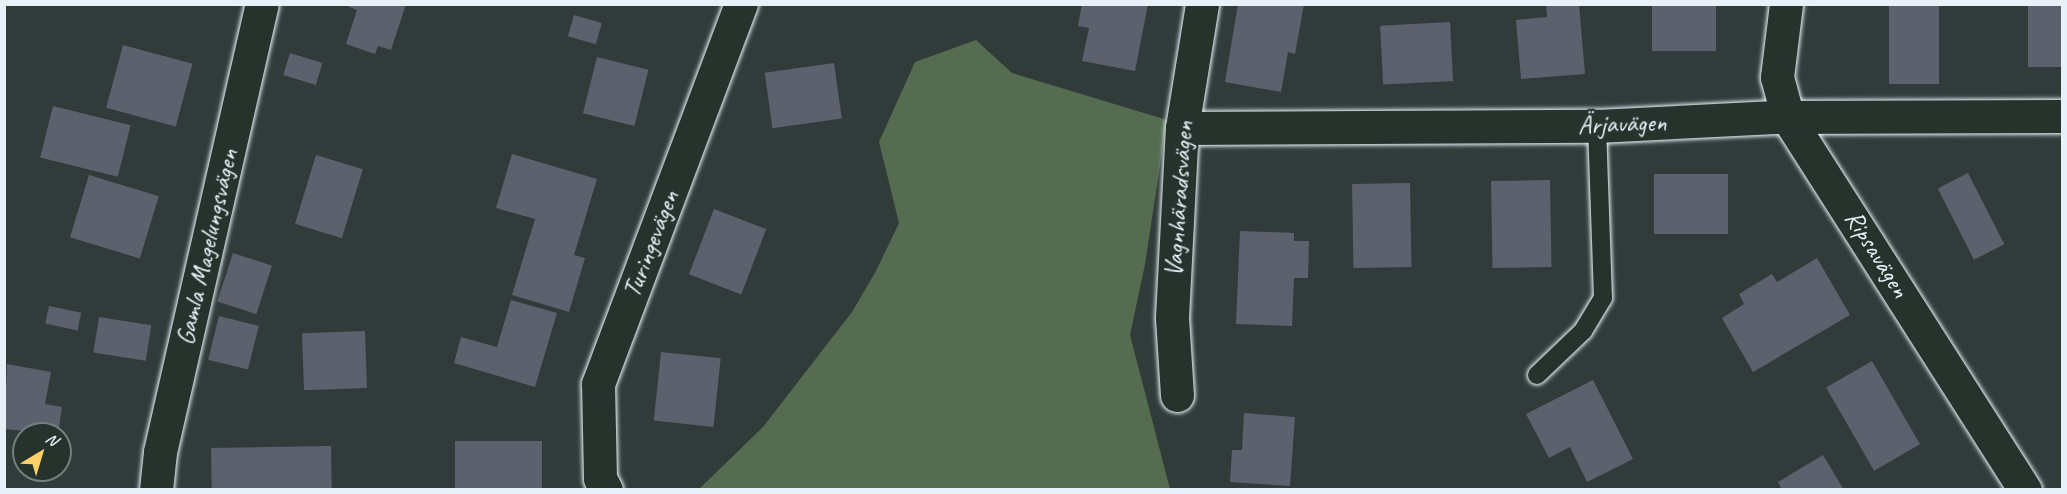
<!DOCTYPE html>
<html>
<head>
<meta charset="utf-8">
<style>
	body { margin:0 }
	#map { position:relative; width:2067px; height:494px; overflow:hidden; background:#313c3a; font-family:Caveat,sans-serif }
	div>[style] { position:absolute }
	.green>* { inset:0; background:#556c51 }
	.building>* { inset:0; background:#5d606d; transform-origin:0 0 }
	.roads { filter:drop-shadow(0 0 2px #e8f1f8) drop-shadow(0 0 2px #e8f1f8) }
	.lane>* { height:18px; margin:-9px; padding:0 9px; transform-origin:9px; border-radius:9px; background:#26332d }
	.street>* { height:33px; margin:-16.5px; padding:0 16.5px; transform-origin:16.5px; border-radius:16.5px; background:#26332d }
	span { translate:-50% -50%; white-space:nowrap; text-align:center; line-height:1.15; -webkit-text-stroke:4.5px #26332d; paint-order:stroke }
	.street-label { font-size:26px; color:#e8f1f8 }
	.frame { position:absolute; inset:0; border:6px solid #e8f1f8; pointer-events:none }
	.north { position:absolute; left:12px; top:422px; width:60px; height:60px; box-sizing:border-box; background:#26332d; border:2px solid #747f7e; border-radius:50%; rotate:38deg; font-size:16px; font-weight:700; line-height:24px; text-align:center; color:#e8f1f8 }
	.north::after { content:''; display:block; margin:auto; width:21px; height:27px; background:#ffd166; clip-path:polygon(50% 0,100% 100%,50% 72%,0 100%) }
</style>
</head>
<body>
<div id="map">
	<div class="green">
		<i style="clip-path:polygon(976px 40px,1012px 73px,1167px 120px,1145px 264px,1130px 335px,1170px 489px,698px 490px,763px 427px,852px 312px,876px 271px,899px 223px,879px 142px,915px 62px)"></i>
	</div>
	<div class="building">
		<i style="clip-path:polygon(342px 4px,406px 4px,391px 50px,378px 46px,375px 54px,346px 44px,357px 10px)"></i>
		<i style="clip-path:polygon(1082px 4px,1148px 4px,1135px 71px,1082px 61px,1089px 28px,1078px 26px)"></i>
		<i style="clip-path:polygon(1238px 4px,1304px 4px,1295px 54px,1288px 52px,1281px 92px,1225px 82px)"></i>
		<i style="clip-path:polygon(1546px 4px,1579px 4px,1585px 74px,1521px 79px,1516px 20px,1547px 17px)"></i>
		<i style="left:1652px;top:4px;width:64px;height:47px"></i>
		<i style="left:1889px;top:4px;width:50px;height:80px"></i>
		<i style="left:2028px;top:4px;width:34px;height:63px"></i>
		<i style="left:574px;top:15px;width:29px;height:22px;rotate:16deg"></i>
		<i style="left:1450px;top:22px;width:59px;height:70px;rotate:87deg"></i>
		<i style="left:123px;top:45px;width:72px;height:65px;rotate:15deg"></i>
		<i style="left:290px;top:53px;width:34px;height:23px;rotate:17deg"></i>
		<i style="left:597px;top:57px;width:53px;height:58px;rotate:14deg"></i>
		<i style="left:834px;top:63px;width:56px;height:70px;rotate:82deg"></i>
		<i style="left:53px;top:106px;width:80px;height:53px;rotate:14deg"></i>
		<i style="clip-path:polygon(512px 154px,597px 179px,574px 255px,585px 258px,569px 312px,512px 295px,535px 219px,496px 208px)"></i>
		<i style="left:316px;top:155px;width:49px;height:72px;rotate:17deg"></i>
		<i style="left:1968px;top:173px;width:80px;height:34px;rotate:63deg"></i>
		<i style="left:1728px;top:174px;width:60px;height:74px;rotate:90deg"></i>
		<i style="left:89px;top:175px;width:73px;height:65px;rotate:17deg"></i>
		<i style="left:1550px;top:180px;width:87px;height:59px;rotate:89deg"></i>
		<i style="left:1410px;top:183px;width:84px;height:58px;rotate:89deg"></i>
		<i style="left:714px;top:209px;width:56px;height:70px;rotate:21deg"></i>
		<i style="clip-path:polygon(1240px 231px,1294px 233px,1294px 241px,1309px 241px,1308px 278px,1294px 278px,1292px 326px,1236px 324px)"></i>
		<i style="left:233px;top:253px;width:41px;height:51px;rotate:18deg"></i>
		<i style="clip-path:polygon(1817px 258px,1850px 315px,1753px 372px,1722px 318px,1744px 304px,1739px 294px,1772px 274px,1777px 282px)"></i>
		<i style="clip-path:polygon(511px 300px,557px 313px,535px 387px,454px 363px,461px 337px,497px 347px)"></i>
		<i style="left:49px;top:306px;width:33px;height:18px;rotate:12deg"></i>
		<i style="left:219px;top:316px;width:41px;height:45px;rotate:14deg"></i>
		<i style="left:99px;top:317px;width:53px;height:36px;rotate:9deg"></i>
		<i style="left:365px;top:331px;width:57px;height:63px;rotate:88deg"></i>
		<i style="left:661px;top:352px;width:60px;height:69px;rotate:6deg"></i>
		<i style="left:1872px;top:361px;width:96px;height:53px;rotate:60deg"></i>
		<i style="clip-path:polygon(7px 364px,51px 372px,45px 404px,62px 407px,58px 434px,4px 429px)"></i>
		<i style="clip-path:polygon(1593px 380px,1633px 459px,1587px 482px,1570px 447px,1549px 458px,1526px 414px)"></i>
		<i style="clip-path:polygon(1244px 413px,1295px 417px,1290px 486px,1230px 482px,1232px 450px,1242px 450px)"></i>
		<i style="left:455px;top:441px;width:87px;height:49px"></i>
		<i style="left:331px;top:446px;width:44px;height:120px;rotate:89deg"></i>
		<i style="clip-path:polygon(1823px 455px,1844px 490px,1782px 490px,1778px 482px)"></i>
	</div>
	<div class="roads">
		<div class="lane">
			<i style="left:1537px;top:375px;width:64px;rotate:-43.7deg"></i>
			<i style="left:1583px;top:331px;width:39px;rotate:-59deg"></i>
			<i style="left:1603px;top:298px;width:172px;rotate:-92deg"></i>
		</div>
		<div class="street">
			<i style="left:1786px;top:4px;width:74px;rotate:97deg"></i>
			<i style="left:1777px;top:77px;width:42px;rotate:75deg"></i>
			<i style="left:1788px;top:118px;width:441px;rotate:57.5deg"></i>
			<i style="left:1182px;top:128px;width:415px;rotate:-0.3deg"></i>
			<i style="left:1597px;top:126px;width:178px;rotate:-2.9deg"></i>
			<i style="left:1775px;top:117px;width:287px;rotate:-0.2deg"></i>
			<i style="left:1177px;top:395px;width:78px;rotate:-93.7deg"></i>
			<i style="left:1172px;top:317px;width:189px;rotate:-87deg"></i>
			<i style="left:1182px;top:128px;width:126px;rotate:-80.8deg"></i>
			<i style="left:156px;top:490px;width:38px;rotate:-84deg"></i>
			<i style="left:160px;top:452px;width:459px;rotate:-77.2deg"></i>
			<i style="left:606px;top:490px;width:13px;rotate:-117deg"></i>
			<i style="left:600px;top:478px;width:94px;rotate:-91.2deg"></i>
			<i style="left:598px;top:384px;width:406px;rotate:-69.4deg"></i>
		</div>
	</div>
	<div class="street-label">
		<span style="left:1622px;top:124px;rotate:-2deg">Ärjavägen</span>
		<span style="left:1179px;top:199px;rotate:-86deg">Vagnhäradsvägen</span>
		<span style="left:651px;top:244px;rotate:-69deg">Turingevägen</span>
		<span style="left:207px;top:247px;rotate:-77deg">Gamla Magelungsvägen</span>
		<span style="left:1877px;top:254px;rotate:58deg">Ripsavägen</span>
	</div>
	<div class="frame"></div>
	<div class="north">N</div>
</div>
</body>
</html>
